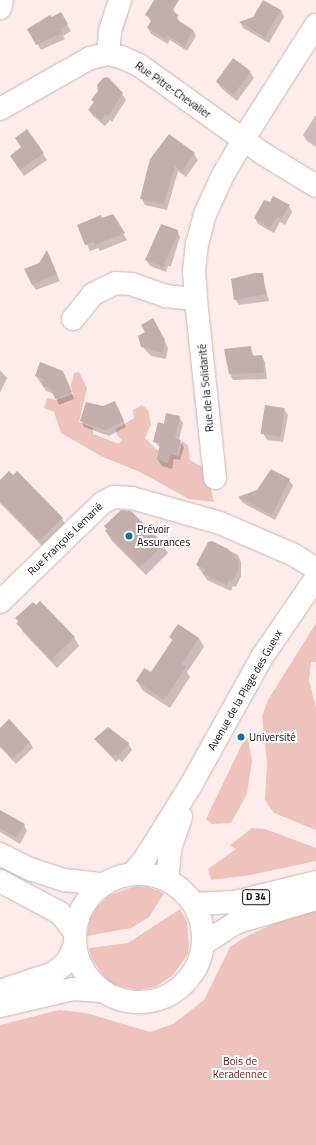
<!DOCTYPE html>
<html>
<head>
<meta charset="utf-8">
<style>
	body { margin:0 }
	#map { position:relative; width:316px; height:1145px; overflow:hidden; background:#feecea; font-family:"Titillium Web",sans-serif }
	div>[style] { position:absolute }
	.green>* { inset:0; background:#eec2bd }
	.shadow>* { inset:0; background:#0003 }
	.building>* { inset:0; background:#c4aeab; transform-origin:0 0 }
	.roads { filter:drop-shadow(0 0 1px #ccb6b4) drop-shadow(0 0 1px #ccb6b4) }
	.minor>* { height:22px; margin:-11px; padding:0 11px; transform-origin:11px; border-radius:11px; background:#fff }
	.major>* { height:22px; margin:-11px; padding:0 11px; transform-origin:11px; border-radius:11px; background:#fff }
	.major>.ring { margin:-11px; padding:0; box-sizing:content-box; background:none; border:22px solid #fff; border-radius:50% }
	.dots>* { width:11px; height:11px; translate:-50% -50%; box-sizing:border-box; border:2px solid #fefefe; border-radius:50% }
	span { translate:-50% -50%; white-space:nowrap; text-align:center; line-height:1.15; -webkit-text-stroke:4px #fefefe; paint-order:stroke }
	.shield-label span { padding:1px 3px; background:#fefefe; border:1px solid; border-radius:3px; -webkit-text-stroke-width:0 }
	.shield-label { font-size:10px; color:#140d0c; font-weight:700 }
	.street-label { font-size:11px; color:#140d0c }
	.poi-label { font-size:11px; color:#140d0c }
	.left { translate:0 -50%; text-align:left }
	.park-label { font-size:11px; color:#6e2522 }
</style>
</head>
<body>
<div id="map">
	<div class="green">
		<i style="clip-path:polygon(79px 372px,87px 388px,79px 422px,93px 428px,93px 434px,119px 444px,122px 440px,117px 435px,116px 429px,134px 418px,133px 410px,142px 405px,148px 410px,151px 424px,145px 438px,157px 450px,179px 456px,182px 441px,188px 445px,190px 460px,206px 469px,214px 502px,189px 499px,140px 472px,103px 457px,61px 433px,54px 412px,44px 408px,47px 398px,56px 400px,73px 394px,71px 386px,74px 373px)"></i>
		<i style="clip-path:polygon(316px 623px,316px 662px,311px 662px,309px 680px,316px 707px,316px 830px,274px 813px,265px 800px,267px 764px,262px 716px,268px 700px)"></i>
		<i style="clip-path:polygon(248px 738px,252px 761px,247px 794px,231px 823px,212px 824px,206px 819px,242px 744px)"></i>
		<i style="clip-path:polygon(252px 828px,265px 829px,316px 848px,316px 861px,251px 875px,211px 880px,208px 869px,236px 849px,230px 845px)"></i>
		<i style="clip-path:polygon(136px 886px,148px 887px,164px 893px,149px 917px,131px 928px,87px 936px,90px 918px,97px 907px,110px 895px)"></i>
		<i style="clip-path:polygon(316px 908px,316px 1145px,0 1145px,0 1025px,59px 1010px,86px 1013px,150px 1032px,173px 1024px,204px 1000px,230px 947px,247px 936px,298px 913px)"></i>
		<i style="clip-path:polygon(180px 909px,187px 922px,189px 945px,188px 954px,173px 975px,157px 986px,138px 990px,115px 985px,105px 978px,92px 959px,89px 948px,128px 943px)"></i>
	</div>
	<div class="shadow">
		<i style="clip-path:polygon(155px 0,173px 8px,180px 23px,193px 30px,196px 36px,187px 51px,170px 40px,168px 44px,151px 34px,148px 28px,151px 22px,147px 15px)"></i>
		<i style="clip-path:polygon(281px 10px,284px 17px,269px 43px,243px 28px,240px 22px)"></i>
		<i style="clip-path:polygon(61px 13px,71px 31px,63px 36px,65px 39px,41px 50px,28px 29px)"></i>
		<i style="clip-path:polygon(250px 72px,254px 78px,237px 101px,221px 88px,217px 82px)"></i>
		<i style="clip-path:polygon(122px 94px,126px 100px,112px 122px,110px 120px,105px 126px,93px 116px,89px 110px,94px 103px,93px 100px)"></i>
		<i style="clip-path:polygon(316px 115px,316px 147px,307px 141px,303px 135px)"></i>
		<i style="clip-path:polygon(43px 154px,47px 160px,24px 176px,11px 156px)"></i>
		<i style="clip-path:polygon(194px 154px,198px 160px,186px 177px,178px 171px,167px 210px,145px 205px,142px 199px,151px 160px)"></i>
		<i style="clip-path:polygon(289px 206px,292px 212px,285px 225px,280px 222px,274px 233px,258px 224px,255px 218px)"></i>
		<i style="clip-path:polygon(113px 215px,127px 240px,100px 251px,98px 248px,90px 251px,78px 225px)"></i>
		<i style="clip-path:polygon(177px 231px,180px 237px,171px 266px,168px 266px,166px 272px,150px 266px,146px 260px)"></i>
		<i style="clip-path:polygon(50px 258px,60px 281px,36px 290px,32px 284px,40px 263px)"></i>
		<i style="clip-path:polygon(262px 275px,269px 301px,239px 305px,235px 299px)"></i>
		<i style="clip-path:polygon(153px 320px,168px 348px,166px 359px,151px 356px,142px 346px)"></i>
		<i style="clip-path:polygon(250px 347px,254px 357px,262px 356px,265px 362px,267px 379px,233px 380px,230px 374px)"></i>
		<i style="clip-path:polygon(0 370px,7px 378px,0 393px)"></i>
		<i style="clip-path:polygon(36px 376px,66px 379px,74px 399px,59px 405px,54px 394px,46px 391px)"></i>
		<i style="clip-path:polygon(266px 406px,284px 409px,288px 415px,283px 442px,267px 440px,263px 433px)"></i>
		<i style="clip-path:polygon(103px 407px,118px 408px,126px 427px,109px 436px,84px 427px,81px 421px)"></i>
		<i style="clip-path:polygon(179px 417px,183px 423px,179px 440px,184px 447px,180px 460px,174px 459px,172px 469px,162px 466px,158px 460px,160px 448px,154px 441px)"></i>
		<i style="clip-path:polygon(289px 480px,293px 486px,275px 520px,243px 503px,239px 498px)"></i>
		<i style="clip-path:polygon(0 481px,62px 519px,67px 527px,45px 549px,0 503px)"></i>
		<i style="clip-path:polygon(106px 531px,163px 545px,168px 553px,146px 575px,111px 540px)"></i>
		<i style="clip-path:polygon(212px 542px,238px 555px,241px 562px,241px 576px,236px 587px,233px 586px,231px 591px,207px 580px,197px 565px)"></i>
		<i style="clip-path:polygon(17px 619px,74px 637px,79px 646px,57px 668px,23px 632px)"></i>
		<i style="clip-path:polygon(170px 637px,199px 638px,204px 647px,187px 672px,190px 677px,170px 708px,142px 690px,137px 681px,151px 673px,173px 641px)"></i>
		<i style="clip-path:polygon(0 730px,30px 742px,33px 748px,16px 764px,0 747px)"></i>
		<i style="clip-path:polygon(96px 739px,128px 743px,132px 750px,122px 762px,119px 759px,116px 762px)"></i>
		<i style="clip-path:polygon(0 811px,24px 825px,27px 831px,20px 844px,0 832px)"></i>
	</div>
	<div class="building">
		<i style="clip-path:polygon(154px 0,179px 0,172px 11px,179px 15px,176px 19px,193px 30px,184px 46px,167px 35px,165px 38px,147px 28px,152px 19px,145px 15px)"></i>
		<i style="clip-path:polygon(263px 0,281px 10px,265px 37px,239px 22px,253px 17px)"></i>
		<i style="clip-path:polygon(61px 12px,68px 24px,60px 30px,62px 33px,36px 45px,27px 29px,50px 15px,52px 17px)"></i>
		<i style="left:233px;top:58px;width:22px;height:29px;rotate:36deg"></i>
		<i style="clip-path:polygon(108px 77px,123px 93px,108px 116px,106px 114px,101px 120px,88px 110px,94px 102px,91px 100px,98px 91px,97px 85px,103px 78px)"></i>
		<i style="clip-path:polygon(27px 129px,44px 153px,20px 170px,10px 156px,21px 147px,15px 138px)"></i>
		<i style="clip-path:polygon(169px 134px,195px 153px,182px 171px,175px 166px,164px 204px,140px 199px,150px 159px)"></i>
		<i style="clip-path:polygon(273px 196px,290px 205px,281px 219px,277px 217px,270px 228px,254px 218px,264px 200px,270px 202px)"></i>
		<i style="clip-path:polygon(113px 214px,125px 233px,95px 245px,94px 242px,85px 245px,77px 225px,101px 215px,102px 218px)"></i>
		<i style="clip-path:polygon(161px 224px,178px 230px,178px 234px,163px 267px,145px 260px)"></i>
		<i style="clip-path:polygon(47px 250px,57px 274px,32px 285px,24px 269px,39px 263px)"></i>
		<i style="clip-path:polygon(255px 273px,263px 273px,266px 294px,234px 300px,231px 279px)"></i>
		<i style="clip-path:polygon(153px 318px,165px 340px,163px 353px,141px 347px,138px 336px,145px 332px,141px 325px)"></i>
		<i style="clip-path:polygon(251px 346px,252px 356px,262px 355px,264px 373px,229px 374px,224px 349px)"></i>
		<i style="clip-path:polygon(40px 362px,63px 371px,72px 392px,55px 399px,51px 389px,42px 385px,44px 379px,35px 376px)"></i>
		<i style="clip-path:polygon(115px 401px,124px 421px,105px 430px,80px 421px,86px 402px,103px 406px)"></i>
		<i style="left:265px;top:405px;width:20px;height:29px;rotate:9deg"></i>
		<i style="clip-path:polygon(166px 413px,180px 416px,175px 438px,181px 440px,177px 454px,171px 453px,168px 463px,157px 460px,160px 443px,153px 442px,158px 422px,164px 424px)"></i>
		<i style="clip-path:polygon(271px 469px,290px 479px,272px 515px,238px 497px,257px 490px)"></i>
		<i style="clip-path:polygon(9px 471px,13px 475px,17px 471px,63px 518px,39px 541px,0 501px,0 480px)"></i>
		<i style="clip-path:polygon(121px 510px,131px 511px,164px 544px,140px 567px,105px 531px,107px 529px,104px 526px)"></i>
		<i style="clip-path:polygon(212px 541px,228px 549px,238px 561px,238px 570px,232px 581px,229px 580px,227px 585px,203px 574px,205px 569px,196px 565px,208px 542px)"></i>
		<i style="clip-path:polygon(40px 601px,75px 637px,51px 660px,16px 623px,19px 622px,15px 618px,33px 602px,36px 605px)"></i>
		<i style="clip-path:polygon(178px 624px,199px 638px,182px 664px,186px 667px,164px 700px,136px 681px,144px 668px,151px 672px,173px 639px,169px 637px)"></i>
		<i style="clip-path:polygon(9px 719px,30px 742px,12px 759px,0 746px,0 728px)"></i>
		<i style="clip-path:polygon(108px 727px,129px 743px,118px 756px,115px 754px,112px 757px,94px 739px)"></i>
		<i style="clip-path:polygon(0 810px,25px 824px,16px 838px,0 828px)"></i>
	</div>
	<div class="roads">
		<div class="minor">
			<i style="left:0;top:8px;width:8px;rotate:-76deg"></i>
			<i style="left:108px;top:54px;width:23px;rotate:-85deg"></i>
			<i style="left:110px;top:31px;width:33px;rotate:-72deg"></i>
			<i style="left:0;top:109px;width:103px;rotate:-29.5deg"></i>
			<i style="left:90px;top:58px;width:18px;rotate:-13deg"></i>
			<i style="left:108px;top:54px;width:13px;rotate:13deg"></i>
			<i style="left:121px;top:57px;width:20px;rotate:24deg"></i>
			<i style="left:139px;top:65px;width:151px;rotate:35.6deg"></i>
			<i style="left:262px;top:153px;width:63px;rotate:31.4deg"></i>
			<i style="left:73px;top:319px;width:32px;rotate:-51deg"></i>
			<i style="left:93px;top:294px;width:25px;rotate:-26deg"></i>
			<i style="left:116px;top:283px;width:15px;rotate:4deg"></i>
			<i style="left:131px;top:284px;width:36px;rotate:19deg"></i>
			<i style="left:165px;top:296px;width:31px;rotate:6deg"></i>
			<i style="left:215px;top:478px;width:180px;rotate:-96.1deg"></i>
			<i style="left:196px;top:299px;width:28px;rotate:-94deg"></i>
			<i style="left:194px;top:271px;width:27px;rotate:-84deg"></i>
			<i style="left:197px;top:244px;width:31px;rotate:-75deg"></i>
			<i style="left:205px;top:214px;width:43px;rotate:-65.2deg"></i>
			<i style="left:223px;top:175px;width:56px;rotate:-59.7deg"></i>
			<i style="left:251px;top:127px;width:121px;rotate:-57.5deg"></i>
			<i style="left:0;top:602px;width:142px;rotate:-44.1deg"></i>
			<i style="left:102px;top:503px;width:13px;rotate:-27deg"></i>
			<i style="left:114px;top:497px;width:18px;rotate:3deg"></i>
			<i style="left:132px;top:498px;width:91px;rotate:15.9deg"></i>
			<i style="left:220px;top:523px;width:81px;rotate:23.4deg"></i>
			<i style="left:294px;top:555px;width:26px;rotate:32deg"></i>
			<i style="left:132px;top:874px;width:18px;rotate:-49deg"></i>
			<i style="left:144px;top:860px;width:89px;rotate:-57.9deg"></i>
			<i style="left:191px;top:785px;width:146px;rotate:-61deg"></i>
			<i style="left:262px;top:657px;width:96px;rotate:-55.6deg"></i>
			<i style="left:167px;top:880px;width:31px;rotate:-84deg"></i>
			<i style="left:170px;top:849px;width:34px;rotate:-71deg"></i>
			<i style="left:0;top:991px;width:57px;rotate:-18.4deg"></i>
			<i style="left:54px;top:973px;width:17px;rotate:-40deg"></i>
			<i style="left:67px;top:962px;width:17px;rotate:-65deg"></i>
			<i style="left:0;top:1006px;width:75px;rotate:-13.1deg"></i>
			<i style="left:73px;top:989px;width:28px;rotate:4deg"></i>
		</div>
		<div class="major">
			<i style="left:0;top:854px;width:34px;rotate:27deg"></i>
			<i style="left:30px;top:869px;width:36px;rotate:18deg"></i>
			<i style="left:64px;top:880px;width:39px;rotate:6deg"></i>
			<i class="ring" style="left:75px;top:874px;width:106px;height:106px"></i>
			<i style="left:0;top:881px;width:68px;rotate:28.1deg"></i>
			<i style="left:60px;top:913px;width:23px;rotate:52deg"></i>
			<i style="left:194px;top:904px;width:41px;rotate:-2.8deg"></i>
			<i style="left:235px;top:902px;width:83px;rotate:-13.9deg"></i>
			<i style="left:203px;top:944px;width:38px;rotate:-33deg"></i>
			<i style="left:235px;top:923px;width:84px;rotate:-16.5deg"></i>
		</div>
	</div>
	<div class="dots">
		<i style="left:129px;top:536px;background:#0f729f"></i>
		<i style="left:241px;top:737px;background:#0f729f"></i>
	</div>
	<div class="shield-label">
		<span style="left:256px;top:897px">D 34</span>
	</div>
	<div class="street-label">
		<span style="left:173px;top:90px;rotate:35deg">Rue Pitre-Chevalier</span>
		<span style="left:206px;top:388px;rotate:-95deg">Rue de la Solidarité</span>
		<span style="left:65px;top:539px;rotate:-44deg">Rue François Lemarié</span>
		<span style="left:245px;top:690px;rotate:-60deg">Avenue de la Plage des Gueux</span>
	</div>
	<div class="poi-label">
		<span class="left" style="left:137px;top:536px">Prévoir<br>Assurances</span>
		<span class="left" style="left:249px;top:737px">Université</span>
	</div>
	<div class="park-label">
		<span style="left:240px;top:1068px">Bois de<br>Keradennec</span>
	</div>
</div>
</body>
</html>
